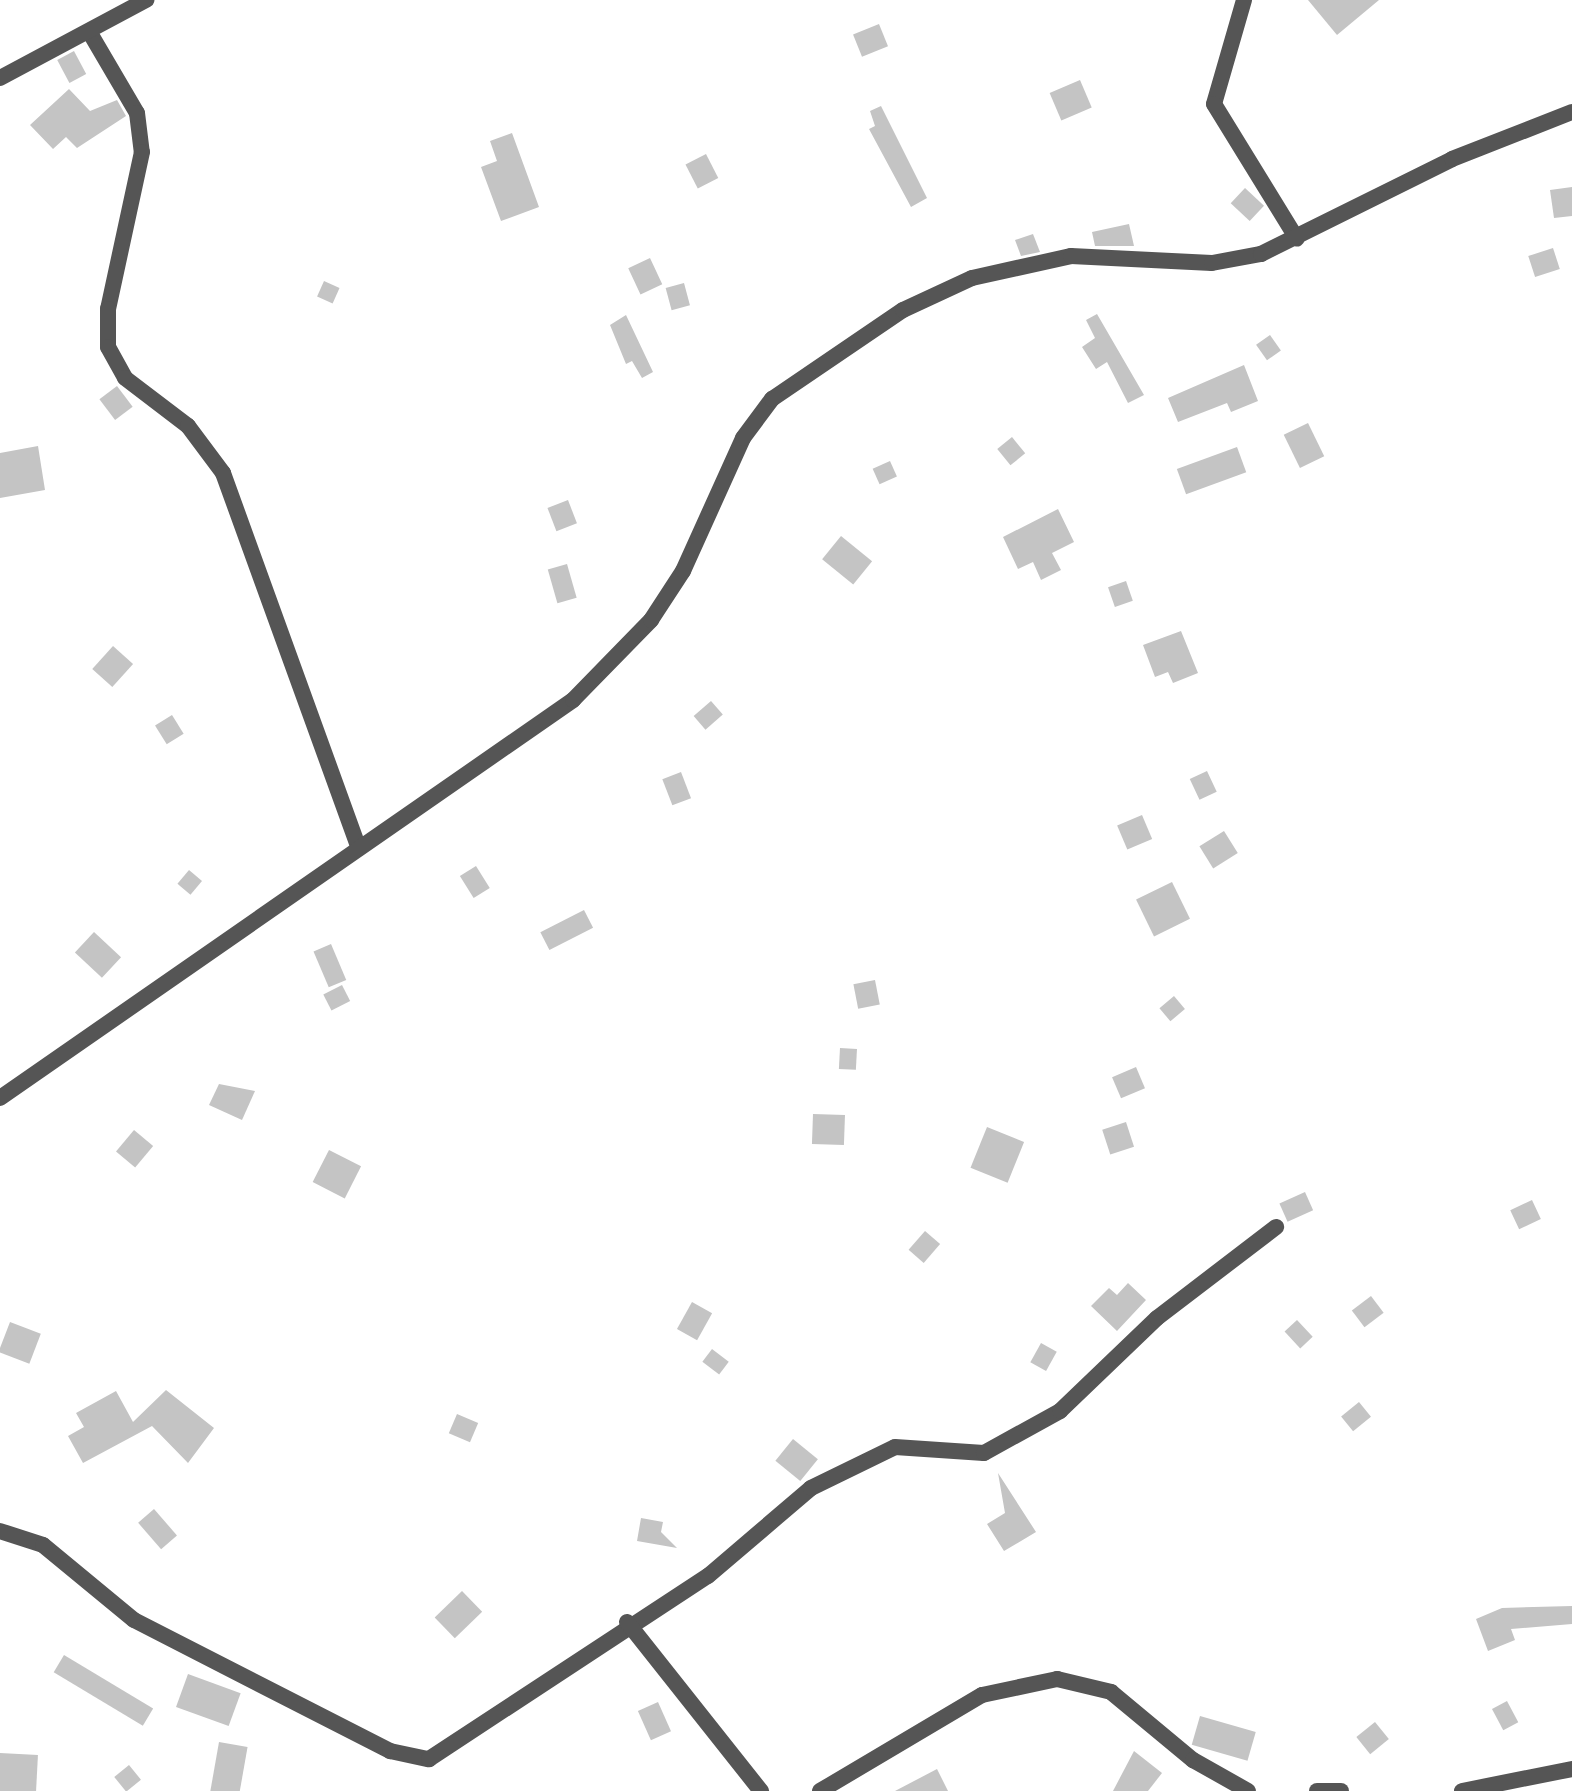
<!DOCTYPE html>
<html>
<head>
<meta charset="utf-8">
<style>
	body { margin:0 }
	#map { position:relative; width:1572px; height:1791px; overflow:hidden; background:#fff; font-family:Jost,sans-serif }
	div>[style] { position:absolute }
	.building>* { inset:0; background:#c4c4c4; transform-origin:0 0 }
	.minor>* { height:16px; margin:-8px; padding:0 8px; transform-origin:8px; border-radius:8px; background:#555 }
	span { translate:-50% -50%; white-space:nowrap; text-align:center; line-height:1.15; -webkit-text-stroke:8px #fff; paint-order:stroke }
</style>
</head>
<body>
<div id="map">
	<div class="building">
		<i style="clip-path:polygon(1308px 0,1379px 0,1337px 35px)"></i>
		<i style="left:879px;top:24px;width:24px;height:28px;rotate:68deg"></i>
		<i style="left:74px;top:51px;width:26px;height:19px;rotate:62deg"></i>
		<i style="left:1080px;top:80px;width:30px;height:33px;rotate:67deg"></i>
		<i style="clip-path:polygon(69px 89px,90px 111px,117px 100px,126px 116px,77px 148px,66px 137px,53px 149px,30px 125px)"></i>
		<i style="clip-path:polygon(881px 106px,927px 198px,911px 207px,869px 129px,875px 126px,870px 111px)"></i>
		<i style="clip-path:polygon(512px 133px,539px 207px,501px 221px,481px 167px,497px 161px,490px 141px)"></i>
		<i style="left:706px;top:154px;width:27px;height:23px;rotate:63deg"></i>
		<i style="clip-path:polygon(1572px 187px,1572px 216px,1554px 218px,1550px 190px)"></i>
		<i style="left:1245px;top:188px;width:26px;height:21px;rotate:43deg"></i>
		<i style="clip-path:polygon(1129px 224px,1134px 246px,1095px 246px,1092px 232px)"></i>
		<i style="clip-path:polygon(1033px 234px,1040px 252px,1021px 256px,1015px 240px)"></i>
		<i style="left:1553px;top:248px;width:22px;height:26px;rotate:72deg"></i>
		<i style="left:650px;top:258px;width:29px;height:24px;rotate:65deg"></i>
		<i style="left:324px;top:281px;width:17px;height:17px;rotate:24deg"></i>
		<i style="left:684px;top:283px;width:23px;height:19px;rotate:75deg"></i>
		<i style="clip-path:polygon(1097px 314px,1144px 395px,1128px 403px,1107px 362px,1096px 369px,1082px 347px,1095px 338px,1086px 320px)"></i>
		<i style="clip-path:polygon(626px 315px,653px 372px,642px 378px,632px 361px,626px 364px,610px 325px)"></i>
		<i style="left:1270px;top:335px;width:19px;height:17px;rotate:55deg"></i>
		<i style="clip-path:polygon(1244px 365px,1258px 401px,1231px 412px,1227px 403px,1178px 422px,1168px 398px)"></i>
		<i style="left:117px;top:386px;width:26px;height:22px;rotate:53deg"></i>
		<i style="left:1308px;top:423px;width:37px;height:27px;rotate:64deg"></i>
		<i style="left:1012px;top:437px;width:21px;height:19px;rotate:51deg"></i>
		<i style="clip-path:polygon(38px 446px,45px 490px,0 498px,0 453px)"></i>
		<i style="left:1237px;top:447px;width:27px;height:64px;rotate:70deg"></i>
		<i style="left:890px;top:461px;width:17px;height:19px;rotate:66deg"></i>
		<i style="left:568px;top:500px;width:25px;height:22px;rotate:69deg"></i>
		<i style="clip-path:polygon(1058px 509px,1074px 542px,1052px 553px,1061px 570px,1041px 580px,1033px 562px,1018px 569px,1003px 537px)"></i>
		<i style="left:841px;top:536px;width:40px;height:30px;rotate:39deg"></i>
		<i style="left:567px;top:564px;width:35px;height:20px;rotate:74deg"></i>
		<i style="left:1126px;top:581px;width:21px;height:19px;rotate:71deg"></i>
		<i style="clip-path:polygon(1181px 631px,1198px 673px,1173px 683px,1168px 672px,1155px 677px,1143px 645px)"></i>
		<i style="left:113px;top:646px;width:27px;height:31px;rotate:42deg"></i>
		<i style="left:711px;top:701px;width:18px;height:23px;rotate:49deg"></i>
		<i style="left:172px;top:715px;width:22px;height:20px;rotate:58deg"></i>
		<i style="left:1207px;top:771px;width:23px;height:19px;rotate:65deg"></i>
		<i style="left:681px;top:772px;width:28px;height:20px;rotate:69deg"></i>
		<i style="left:1142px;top:815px;width:26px;height:27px;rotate:67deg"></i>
		<i style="left:1224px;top:831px;width:26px;height:29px;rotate:58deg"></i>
		<i style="left:476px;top:866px;width:26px;height:19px;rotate:58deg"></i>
		<i style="left:189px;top:870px;width:17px;height:18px;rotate:40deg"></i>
		<i style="left:1172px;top:882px;width:41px;height:40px;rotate:64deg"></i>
		<i style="left:584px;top:910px;width:20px;height:49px;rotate:63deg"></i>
		<i style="left:94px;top:932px;width:37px;height:28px;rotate:43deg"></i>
		<i style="left:331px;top:944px;width:39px;height:19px;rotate:67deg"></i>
		<i style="left:875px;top:980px;width:25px;height:22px;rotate:79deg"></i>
		<i style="left:342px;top:985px;width:18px;height:21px;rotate:63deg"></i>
		<i style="left:1174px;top:996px;width:17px;height:19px;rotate:50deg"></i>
		<i style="left:840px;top:1048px;width:17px;height:21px;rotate:3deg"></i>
		<i style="left:1136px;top:1067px;width:23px;height:26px;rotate:67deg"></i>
		<i style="clip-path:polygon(219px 1084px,255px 1091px,242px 1120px,209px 1105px)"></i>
		<i style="left:813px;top:1114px;width:32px;height:30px;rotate:2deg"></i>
		<i style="left:1126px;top:1122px;width:26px;height:25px;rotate:72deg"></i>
		<i style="left:987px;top:1127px;width:40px;height:44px;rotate:22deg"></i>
		<i style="left:134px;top:1130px;width:25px;height:28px;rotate:40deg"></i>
		<i style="left:329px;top:1150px;width:36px;height:36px;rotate:27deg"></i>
		<i style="left:1305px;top:1192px;width:20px;height:28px;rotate:66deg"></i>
		<i style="left:1532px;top:1200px;width:21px;height:24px;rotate:65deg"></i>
		<i style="left:925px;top:1231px;width:20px;height:25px;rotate:41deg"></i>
		<i style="clip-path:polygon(1128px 1283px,1146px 1300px,1117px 1331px,1091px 1306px,1109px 1288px,1117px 1295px)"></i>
		<i style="left:1371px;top:1296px;width:21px;height:24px;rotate:53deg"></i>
		<i style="left:692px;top:1302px;width:23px;height:31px;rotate:29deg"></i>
		<i style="left:1297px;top:1320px;width:23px;height:17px;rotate:47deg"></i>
		<i style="left:10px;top:1322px;width:33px;height:32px;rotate:21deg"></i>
		<i style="left:1041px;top:1343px;width:18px;height:22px;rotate:29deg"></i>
		<i style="left:712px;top:1349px;width:21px;height:16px;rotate:37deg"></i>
		<i style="clip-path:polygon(166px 1390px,214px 1428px,188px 1463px,152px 1426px,83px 1463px,68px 1436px,84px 1427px,76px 1413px,116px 1391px,133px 1422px)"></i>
		<i style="left:1359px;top:1402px;width:19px;height:23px;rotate:51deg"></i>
		<i style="left:457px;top:1414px;width:23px;height:21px;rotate:23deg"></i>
		<i style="left:793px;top:1439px;width:32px;height:28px;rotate:39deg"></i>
		<i style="clip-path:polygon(998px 1473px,1036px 1532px,1004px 1551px,987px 1524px,1005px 1513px)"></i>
		<i style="left:154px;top:1509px;width:35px;height:21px;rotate:49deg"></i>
		<i style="clip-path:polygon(641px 1518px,663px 1522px,661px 1532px,677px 1548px,637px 1541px)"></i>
		<i style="left:462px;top:1591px;width:29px;height:38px;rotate:46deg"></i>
		<i style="clip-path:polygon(1572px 1606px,1572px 1624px,1511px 1629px,1515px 1640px,1488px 1651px,1476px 1619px,1502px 1608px)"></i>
		<i style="left:64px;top:1655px;width:104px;height:20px;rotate:31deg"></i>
		<i style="left:188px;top:1674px;width:56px;height:35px;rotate:20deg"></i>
		<i style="left:1507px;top:1701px;width:24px;height:17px;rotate:62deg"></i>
		<i style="left:658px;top:1702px;width:32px;height:22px;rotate:66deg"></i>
		<i style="left:1200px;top:1716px;width:58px;height:30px;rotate:16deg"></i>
		<i style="left:1375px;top:1722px;width:22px;height:24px;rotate:51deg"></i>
		<i style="left:219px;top:1742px;width:29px;height:50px;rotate:10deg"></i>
		<i style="clip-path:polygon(1134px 1751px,1162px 1773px,1148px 1791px,1113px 1791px)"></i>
		<i style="left:0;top:1753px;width:38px;height:38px;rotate:3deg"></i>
		<i style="left:129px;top:1765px;width:19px;height:19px;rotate:51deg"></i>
		<i style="clip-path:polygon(937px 1769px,948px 1791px,895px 1791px)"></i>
	</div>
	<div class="minor">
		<i style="left:1244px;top:0;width:108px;rotate:106.1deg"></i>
		<i style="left:1214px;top:104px;width:158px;rotate:58.4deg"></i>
		<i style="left:90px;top:33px;width:93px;rotate:59.6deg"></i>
		<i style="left:137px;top:113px;width:39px;rotate:83deg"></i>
		<i style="left:142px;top:152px;width:161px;rotate:102.2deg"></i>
		<i style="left:108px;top:309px;width:38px;rotate:90deg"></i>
		<i style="left:108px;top:347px;width:35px;rotate:61deg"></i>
		<i style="left:125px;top:378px;width:79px;rotate:37.3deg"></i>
		<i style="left:188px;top:426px;width:59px;rotate:53.3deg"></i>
		<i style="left:223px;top:473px;width:399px;rotate:70.1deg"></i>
		<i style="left:0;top:78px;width:166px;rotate:-28.1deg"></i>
		<i style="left:0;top:1098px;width:698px;rotate:-34.78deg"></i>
		<i style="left:573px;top:700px;width:112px;rotate:-45.7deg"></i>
		<i style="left:651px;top:620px;width:59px;rotate:-56.9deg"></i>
		<i style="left:683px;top:571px;width:146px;rotate:-65.7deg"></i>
		<i style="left:743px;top:438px;width:49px;rotate:-53.4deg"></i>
		<i style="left:772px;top:399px;width:158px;rotate:-34.2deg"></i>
		<i style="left:903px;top:310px;width:76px;rotate:-24.9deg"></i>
		<i style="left:972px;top:278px;width:101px;rotate:-12.5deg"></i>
		<i style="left:1071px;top:256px;width:141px;rotate:2.8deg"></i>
		<i style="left:1212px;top:263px;width:50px;rotate:-10.4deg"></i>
		<i style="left:1261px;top:254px;width:213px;rotate:-26.4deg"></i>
		<i style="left:1452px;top:159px;width:129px;rotate:-21.4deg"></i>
		<i style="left:0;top:1531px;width:45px;rotate:18deg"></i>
		<i style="left:43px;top:1545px;width:118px;rotate:39.5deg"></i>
		<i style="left:134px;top:1620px;width:288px;rotate:27.1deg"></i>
		<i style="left:390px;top:1751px;width:40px;rotate:12deg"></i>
		<i style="left:429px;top:1759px;width:334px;rotate:-33.3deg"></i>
		<i style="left:708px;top:1576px;width:135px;rotate:-40.5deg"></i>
		<i style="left:811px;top:1488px;width:93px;rotate:-26deg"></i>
		<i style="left:895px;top:1447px;width:89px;rotate:3.9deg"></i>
		<i style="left:984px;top:1453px;width:87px;rotate:-28.9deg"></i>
		<i style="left:1060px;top:1411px;width:134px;rotate:-43.8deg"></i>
		<i style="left:1157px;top:1318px;width:150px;rotate:-37.4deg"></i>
		<i style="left:627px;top:1622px;width:216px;rotate:51.6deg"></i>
		<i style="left:820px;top:1791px;width:188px;rotate:-30.7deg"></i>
		<i style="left:982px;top:1695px;width:77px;rotate:-12deg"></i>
		<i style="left:1057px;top:1679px;width:56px;rotate:13.5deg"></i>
		<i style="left:1111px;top:1692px;width:107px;rotate:39.7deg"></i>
		<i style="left:1193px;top:1760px;width:63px;rotate:29.4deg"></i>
		<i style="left:1317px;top:1791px;width:24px"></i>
		<i style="left:1462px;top:1791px;width:112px;rotate:-11.3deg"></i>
	</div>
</div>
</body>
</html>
